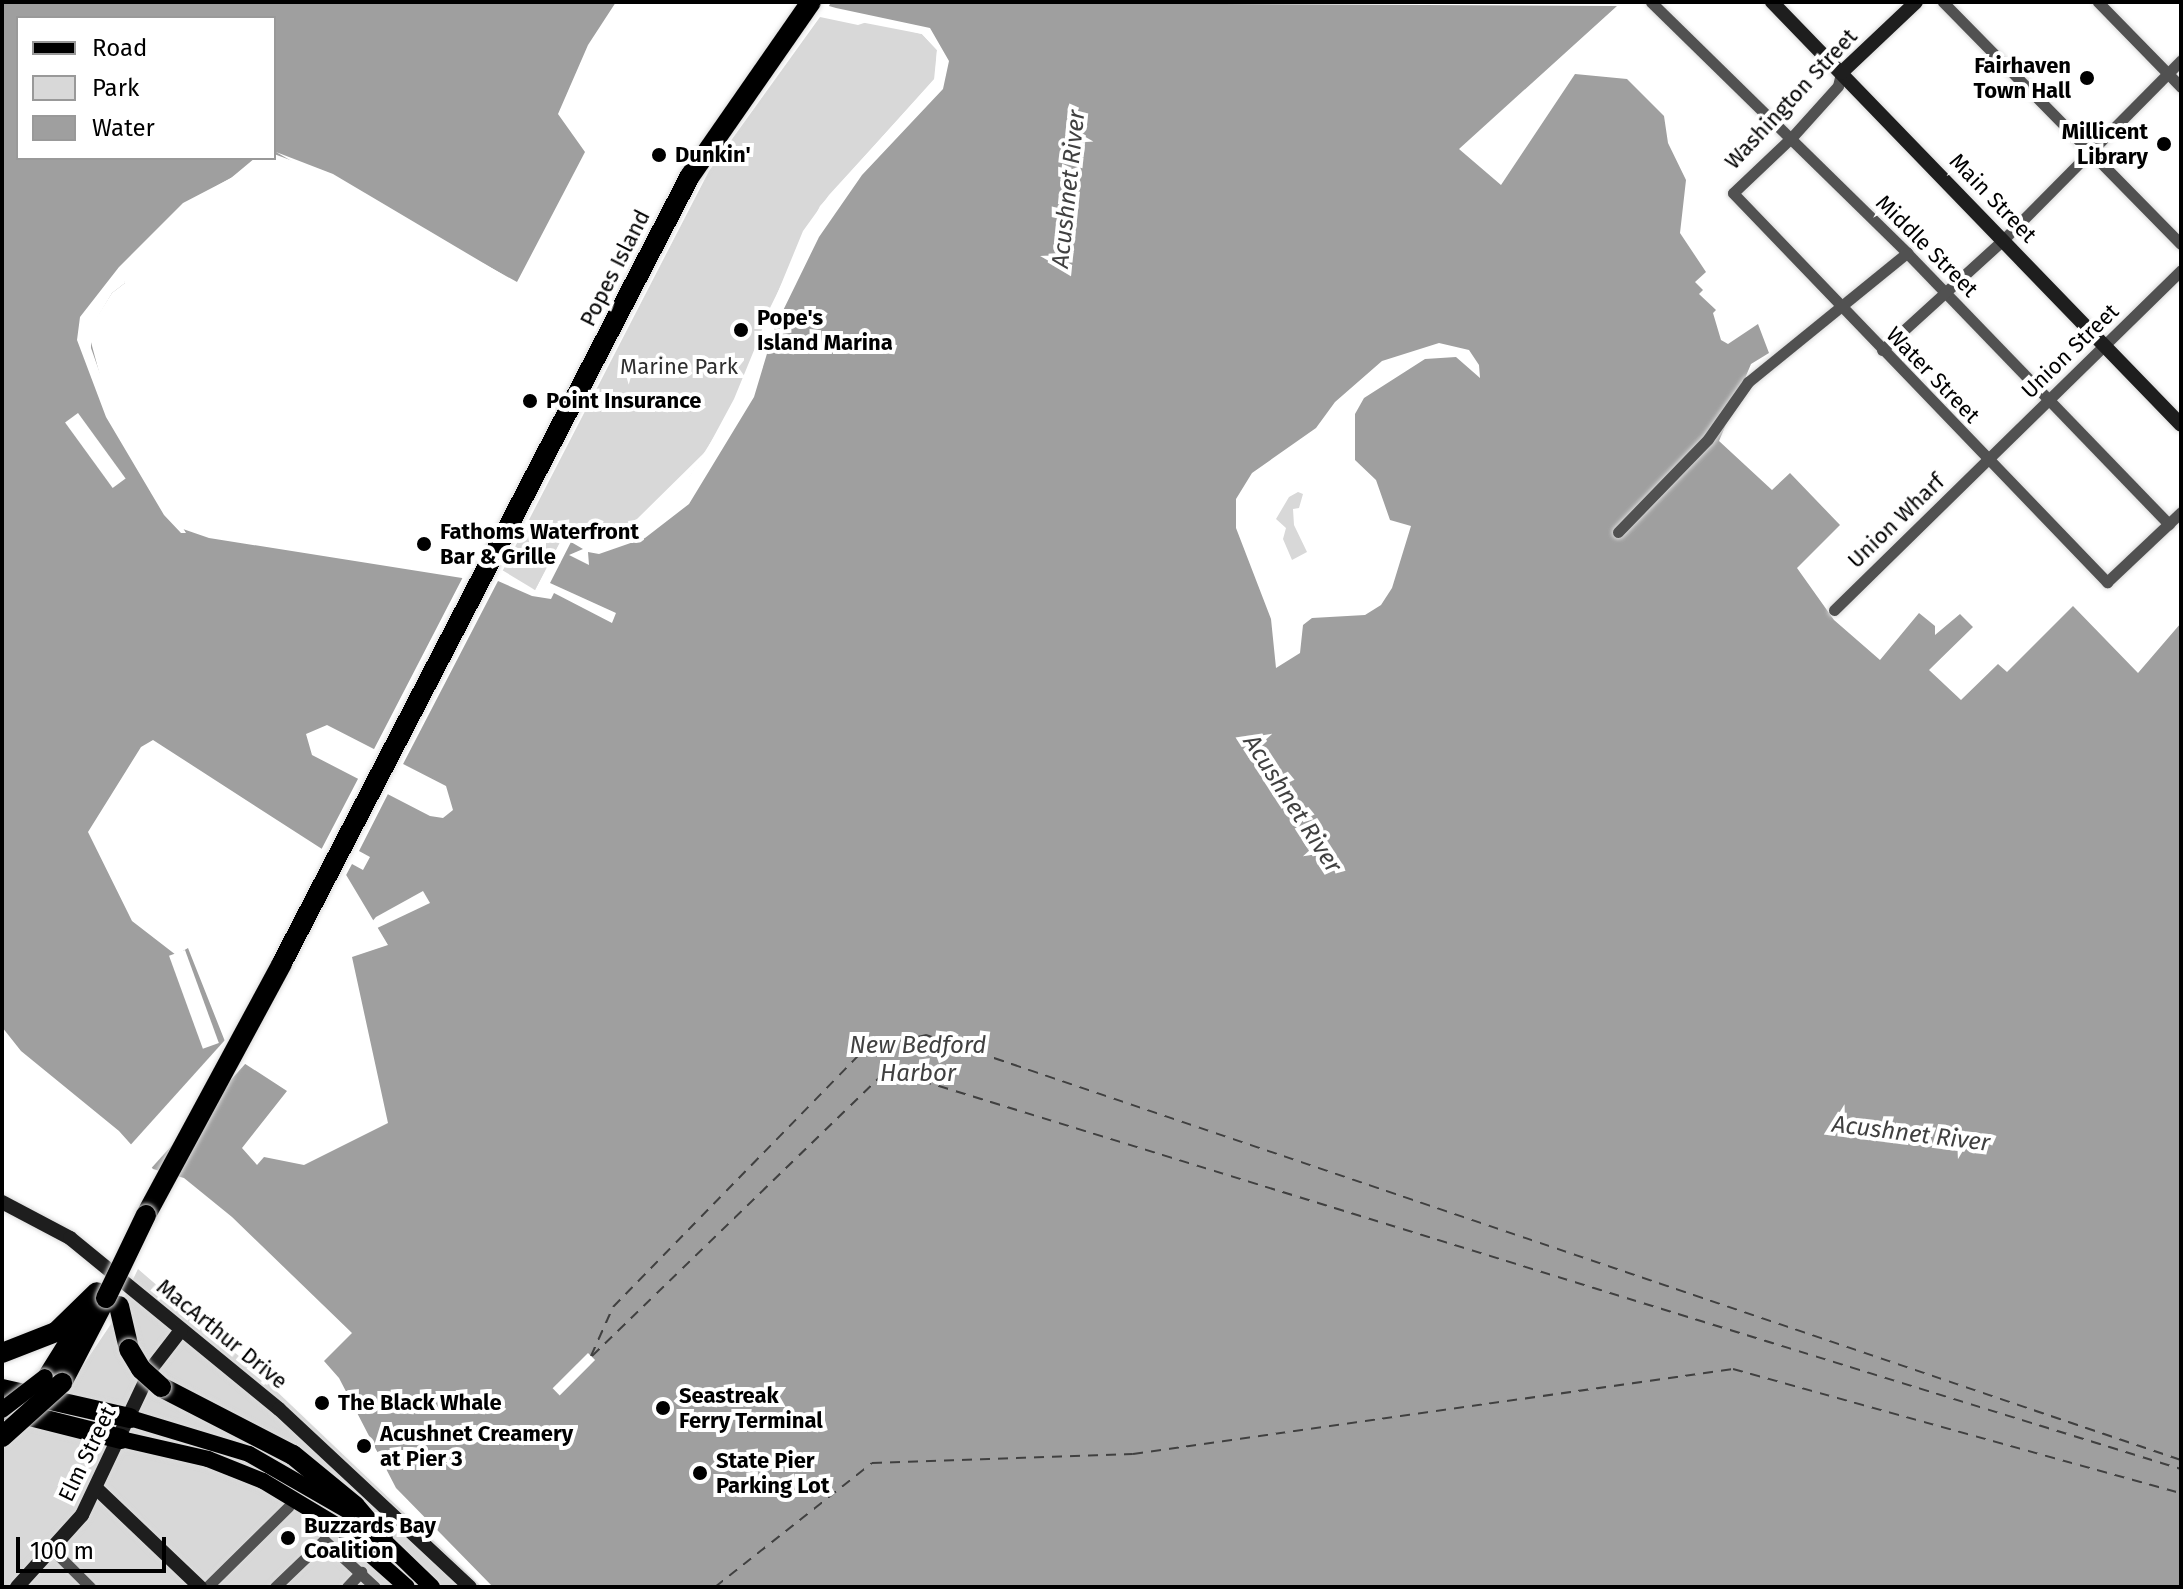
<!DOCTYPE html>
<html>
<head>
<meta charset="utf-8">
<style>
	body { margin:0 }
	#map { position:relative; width:2183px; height:1589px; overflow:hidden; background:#fff; font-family:"Fira Sans",sans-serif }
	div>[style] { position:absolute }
	.green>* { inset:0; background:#d8d8d8 }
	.water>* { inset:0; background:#9f9f9f }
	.pier>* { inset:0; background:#fff; transform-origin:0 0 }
	.ferry>* { height:2px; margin-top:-1px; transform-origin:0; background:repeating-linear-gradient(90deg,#404040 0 10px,transparent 0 18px) }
	.roads { filter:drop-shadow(0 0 2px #dbdbdb) drop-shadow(0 0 2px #dbdbdb) }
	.street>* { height:11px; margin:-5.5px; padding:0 5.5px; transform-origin:5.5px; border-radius:5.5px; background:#515151 }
	.secondary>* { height:14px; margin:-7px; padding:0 7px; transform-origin:7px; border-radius:7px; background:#1e1e1e }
	.primary>* { height:16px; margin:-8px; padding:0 8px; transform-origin:8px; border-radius:8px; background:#000 }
	.highway>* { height:20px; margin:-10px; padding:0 10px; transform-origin:10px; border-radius:10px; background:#000 }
	.bridges { filter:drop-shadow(0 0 2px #dbdbdb) drop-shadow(0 0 2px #dbdbdb) }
	.primary-bridge>* { height:16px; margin:-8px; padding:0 8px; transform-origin:8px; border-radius:8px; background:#000 }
	.highway-bridge>* { height:20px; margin:-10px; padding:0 10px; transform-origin:10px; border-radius:10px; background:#000 }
	.dots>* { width:22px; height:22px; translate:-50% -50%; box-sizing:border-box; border:4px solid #fff; border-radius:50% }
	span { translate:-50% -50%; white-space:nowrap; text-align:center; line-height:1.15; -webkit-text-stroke:8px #fff; paint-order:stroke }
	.poi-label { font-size:22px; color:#000; font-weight:700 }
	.right { translate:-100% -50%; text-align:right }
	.left { translate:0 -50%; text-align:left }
	.street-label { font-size:22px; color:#000 }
	.park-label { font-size:22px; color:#2f2f2f }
	.water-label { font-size:24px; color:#404040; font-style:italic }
	.frame { position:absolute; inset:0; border:4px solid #000; pointer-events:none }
	.legend { position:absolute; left:16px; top:16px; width:260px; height:144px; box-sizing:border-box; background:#fff; border:2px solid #999; margin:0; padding:10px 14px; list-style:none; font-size:24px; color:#000 }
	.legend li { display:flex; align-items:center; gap:16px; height:40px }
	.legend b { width:40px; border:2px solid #999 }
	.scale { position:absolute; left:16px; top:1537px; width:150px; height:36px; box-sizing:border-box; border:4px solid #000; border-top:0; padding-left:10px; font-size:24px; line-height:28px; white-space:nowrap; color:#000; -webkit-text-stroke:6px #fff; paint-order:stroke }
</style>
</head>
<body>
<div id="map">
	<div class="green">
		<i style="clip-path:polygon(820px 17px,858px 25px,870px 21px,922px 34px,937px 50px,934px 80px,829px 195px,803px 231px,734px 399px,706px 451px,637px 519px,592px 538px,575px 531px,562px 538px,535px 590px,501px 574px,709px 171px)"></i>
		<i style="clip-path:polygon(1298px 492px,1303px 494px,1299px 508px,1293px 509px,1294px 525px,1307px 552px,1292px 560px,1283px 539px,1286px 528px,1276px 519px,1289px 497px)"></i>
		<i style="clip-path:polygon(138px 1269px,247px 1363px,482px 1587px,2px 1587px,2px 1448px,65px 1392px,113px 1321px)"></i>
	</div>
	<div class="water">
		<i style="clip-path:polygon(evenodd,2px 2px,616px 2px,588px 45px,558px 114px,585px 152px,517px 282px,301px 164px,274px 154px,274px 18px,18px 18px,18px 158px,266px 158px,208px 191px,170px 224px,121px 274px,125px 283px,112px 293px,88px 331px,109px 409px,180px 528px,209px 538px,462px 578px,490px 594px,501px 574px,535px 590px,563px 536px,589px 542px,627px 537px,677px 497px,749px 383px,828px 199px,939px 80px,942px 57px,928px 34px,797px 2px,1617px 6px,1459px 149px,1501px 185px,1575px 74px,1627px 79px,1664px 116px,1668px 143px,1686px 180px,1680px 233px,1706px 272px,1695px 282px,1703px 290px,1699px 294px,1716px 310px,1713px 313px,1721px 340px,1728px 344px,1758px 324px,1769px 353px,1751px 364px,1719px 441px,1772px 490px,1790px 473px,1840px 525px,1797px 568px,1834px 620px,1880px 660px,1919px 613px,1935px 626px,1935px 635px,1960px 614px,1973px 627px,1929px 670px,1961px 700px,1998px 664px,2007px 672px,2073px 606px,2138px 673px,2181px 623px,2181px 1587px,493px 1587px,396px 1488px,339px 1378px,324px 1361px,352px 1333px,232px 1217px,184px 1178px,153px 1169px,119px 1131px,21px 1051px,2px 1027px,2px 2px,1439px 343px,1469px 350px,1479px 365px,1480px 378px,1456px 357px,1425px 359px,1364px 398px,1355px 414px,1355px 460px,1376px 480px,1390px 520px,1411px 526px,1392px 588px,1381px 605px,1365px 615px,1312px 618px,1303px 625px,1300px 653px,1276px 668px,1271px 619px,1236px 528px,1236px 499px,1252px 473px,1316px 428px,1335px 402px,1382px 361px,1439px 343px,2px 2px,327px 725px,446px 786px,453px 810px,443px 818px,430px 816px,312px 755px,306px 734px,327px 725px,2px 2px,153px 740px,336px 858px,388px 945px,352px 957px,388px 1123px,304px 1165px,264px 1157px,257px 1165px,242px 1148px,287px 1091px,230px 1054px,188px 948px,176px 955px,132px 921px,88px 832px,141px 747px,153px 740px)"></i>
	</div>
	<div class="pier">
		<i style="clip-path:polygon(793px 2px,831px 2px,829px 6px,836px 8px,930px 28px,949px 61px,943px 89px,862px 175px,819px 237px,775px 327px,754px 397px,689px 504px,645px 538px,599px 554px,588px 552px,589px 565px,569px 555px,583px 549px,571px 542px,550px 583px,616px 613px,612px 623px,554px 593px,551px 599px,532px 596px,498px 581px,401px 768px,372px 753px,464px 575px,488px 589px,502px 570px,535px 590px,562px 538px,570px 542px,563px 536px,567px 531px,598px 539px,625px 533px,689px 477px,739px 397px,768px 312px,820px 206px,935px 78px,937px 50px,922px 34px,824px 15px)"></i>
		<i style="clip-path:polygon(276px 152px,333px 174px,507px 277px,412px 231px)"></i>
		<i style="clip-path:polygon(255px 158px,266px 158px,230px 187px,209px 192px,163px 233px,151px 255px,124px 275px,125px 283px,112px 293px,91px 328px,91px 348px,115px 416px,186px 533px,181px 533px,164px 515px,106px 417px,77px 340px,80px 317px,119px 267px,183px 203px,231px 178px)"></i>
		<i style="left:78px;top:413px;width:81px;height:16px;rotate:54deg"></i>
		<i style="clip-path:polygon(360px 775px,390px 790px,359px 851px,370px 857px,363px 870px,352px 864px,344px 879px,333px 861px,320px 852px)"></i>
		<i style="clip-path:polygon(423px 891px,430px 903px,373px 930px,370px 924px,376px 917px)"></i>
		<i style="left:185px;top:950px;width:99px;height:17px;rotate:70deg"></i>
		<i style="left:225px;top:1040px;width:31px;height:152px;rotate:42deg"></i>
		<i style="left:588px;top:1353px;width:10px;height:50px;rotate:45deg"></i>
	</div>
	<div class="ferry">
		<i style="left:591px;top:1356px;width:54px;rotate:-65.8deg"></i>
		<i style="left:613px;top:1307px;width:361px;rotate:-45.7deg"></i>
		<i style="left:865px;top:1049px;width:63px;rotate:-12.9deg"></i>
		<i style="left:926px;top:1035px;width:1325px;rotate:18.71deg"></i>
		<i style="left:592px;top:1356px;width:411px;rotate:-44.1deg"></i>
		<i style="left:887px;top:1070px;width:1354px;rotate:17.14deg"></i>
		<i style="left:715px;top:1587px;width:200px;rotate:-38.3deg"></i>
		<i style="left:872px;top:1463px;width:261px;rotate:-2deg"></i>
		<i style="left:1133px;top:1454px;width:606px;rotate:-8.06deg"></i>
		<i style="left:1733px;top:1369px;width:465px;rotate:15.5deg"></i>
	</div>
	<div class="roads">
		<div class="street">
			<i style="left:1651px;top:2px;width:359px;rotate:44.4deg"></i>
			<i style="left:1907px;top:253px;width:377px;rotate:46deg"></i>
			<i style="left:1943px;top:2px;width:339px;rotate:45.5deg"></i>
			<i style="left:2098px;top:2px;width:119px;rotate:45.7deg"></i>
			<i style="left:1841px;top:73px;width:13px;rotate:103deg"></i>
			<i style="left:1838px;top:86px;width:69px;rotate:132deg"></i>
			<i style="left:1792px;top:137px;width:81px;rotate:136.5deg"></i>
			<i style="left:1733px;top:193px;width:540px;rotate:46.13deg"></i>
			<i style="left:2107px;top:582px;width:102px;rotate:-43.4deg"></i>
			<i style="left:1882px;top:350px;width:164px;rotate:-42.3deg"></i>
			<i style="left:2003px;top:240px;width:253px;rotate:-45.3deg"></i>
			<i style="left:1618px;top:532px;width:129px;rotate:-45.9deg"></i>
			<i style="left:1708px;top:439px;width:70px;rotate:-54.9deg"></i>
			<i style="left:1748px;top:382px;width:205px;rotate:-39.1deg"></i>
			<i style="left:1834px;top:610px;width:486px;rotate:-44.4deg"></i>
			<i style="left:54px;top:1551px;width:51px;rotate:45deg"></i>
			<i style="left:207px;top:1587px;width:114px;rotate:-44.6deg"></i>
			<i style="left:275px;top:1587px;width:68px;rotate:-43.8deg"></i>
			<i style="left:324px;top:1540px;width:69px;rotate:42.7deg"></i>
			<i style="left:347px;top:1587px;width:21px;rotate:-47deg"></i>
		</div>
		<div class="secondary">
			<i style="left:1772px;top:2px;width:588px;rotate:45.96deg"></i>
			<i style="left:1841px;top:73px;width:103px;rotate:-43.4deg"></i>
			<i style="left:2px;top:1202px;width:77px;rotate:27.9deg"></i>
			<i style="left:70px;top:1238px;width:270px;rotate:39.3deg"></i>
			<i style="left:279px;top:1409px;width:261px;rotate:43deg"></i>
			<i style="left:96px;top:1488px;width:144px;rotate:43.6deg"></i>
			<i style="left:17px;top:1587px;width:97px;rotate:-47.9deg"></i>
			<i style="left:82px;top:1515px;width:161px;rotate:-64.7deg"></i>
			<i style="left:151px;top:1369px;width:49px;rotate:-52.4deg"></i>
		</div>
		<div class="primary">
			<i style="left:45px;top:1377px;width:87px;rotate:-58.1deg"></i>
			<i style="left:130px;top:1418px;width:124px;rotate:16.8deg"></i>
			<i style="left:249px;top:1454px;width:114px;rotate:29.9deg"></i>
			<i style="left:121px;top:1439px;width:89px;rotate:12.9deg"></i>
			<i style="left:208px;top:1459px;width:59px;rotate:21.8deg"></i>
			<i style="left:263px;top:1481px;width:87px;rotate:31deg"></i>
			<i style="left:338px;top:1526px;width:92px;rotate:41.5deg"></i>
			<i style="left:375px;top:1532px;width:79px;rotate:44deg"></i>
		</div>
		<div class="highway">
			<i style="left:146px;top:1215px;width:286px;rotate:-61.6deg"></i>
			<i style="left:282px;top:963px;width:886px;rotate:-62.6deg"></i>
			<i style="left:690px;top:176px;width:212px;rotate:-55.2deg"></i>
			<i style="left:119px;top:1306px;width:44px;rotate:76.9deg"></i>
			<i style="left:2px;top:1353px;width:58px;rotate:-21.3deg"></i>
			<i style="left:56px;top:1332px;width:57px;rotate:-44.3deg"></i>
			<i style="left:62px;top:1383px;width:96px;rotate:-62.6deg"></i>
			<i style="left:161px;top:1387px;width:148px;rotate:27.3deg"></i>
			<i style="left:293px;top:1455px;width:80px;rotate:39.4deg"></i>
			<i style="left:355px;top:1506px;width:43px;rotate:49.7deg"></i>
			<i style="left:2px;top:1389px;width:131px;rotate:12.8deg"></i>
			<i style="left:2px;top:1409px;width:123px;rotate:14.1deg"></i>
		</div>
	</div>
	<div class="bridges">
		<div class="primary-bridge">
			<i style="left:2px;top:1410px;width:54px;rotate:-37.5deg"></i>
		</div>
		<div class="highway-bridge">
			<i style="left:106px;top:1298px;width:92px;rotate:-64.3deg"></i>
			<i style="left:129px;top:1349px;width:23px;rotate:59deg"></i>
			<i style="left:141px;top:1369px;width:27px;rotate:42deg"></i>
			<i style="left:2px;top:1437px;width:81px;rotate:-42deg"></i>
		</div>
	</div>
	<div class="dots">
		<i style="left:2087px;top:78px;background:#000"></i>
		<i style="left:2164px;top:144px;background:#000"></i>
		<i style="left:659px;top:155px;background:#000"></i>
		<i style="left:741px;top:330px;background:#000"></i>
		<i style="left:530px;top:401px;background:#000"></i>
		<i style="left:424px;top:544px;background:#000"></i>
		<i style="left:322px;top:1403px;background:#000"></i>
		<i style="left:663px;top:1408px;background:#000"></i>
		<i style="left:364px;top:1446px;background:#000"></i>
		<i style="left:700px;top:1473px;background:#000"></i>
		<i style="left:288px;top:1538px;background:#000"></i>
	</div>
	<div class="poi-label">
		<span class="right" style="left:2071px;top:78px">Fairhaven<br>Town Hall</span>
		<span class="right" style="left:2148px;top:144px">Millicent<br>Library</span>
		<span class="left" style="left:675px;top:155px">Dunkin'</span>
		<span class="left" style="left:757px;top:330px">Pope's<br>Island Marina</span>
		<span class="left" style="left:546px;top:401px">Point Insurance</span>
		<span class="left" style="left:440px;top:544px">Fathoms Waterfront<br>Bar &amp; Grille</span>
		<span class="left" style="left:679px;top:1408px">Seastreak<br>Ferry Terminal</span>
		<span class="left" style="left:338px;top:1403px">The Black Whale</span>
		<span class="left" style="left:380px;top:1446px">Acushnet Creamery<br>at Pier 3</span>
		<span class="left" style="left:716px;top:1473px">State Pier<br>Parking Lot</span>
		<span class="left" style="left:304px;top:1538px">Buzzards Bay<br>Coalition</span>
	</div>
	<div class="street-label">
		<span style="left:1791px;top:99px;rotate:-47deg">Washington Street</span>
		<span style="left:1993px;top:198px;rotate:46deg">Main Street</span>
		<span style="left:1927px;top:246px;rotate:45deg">Middle Street</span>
		<span style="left:615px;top:268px;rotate:-63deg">Popes Island</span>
		<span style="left:2070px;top:351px;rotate:-44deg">Union Street</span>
		<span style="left:1933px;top:375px;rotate:46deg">Water Street</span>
		<span style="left:1896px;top:521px;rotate:-44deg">Union Wharf</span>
		<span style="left:222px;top:1334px;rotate:39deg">MacArthur Drive</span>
		<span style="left:87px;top:1454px;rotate:-64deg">Elm Street</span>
	</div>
	<div class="park-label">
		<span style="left:679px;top:367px">Marine Park</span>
	</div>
	<div class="water-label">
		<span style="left:1069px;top:189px;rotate:-84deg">Acushnet River</span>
		<span style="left:1292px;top:804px;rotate:57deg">Acushnet River</span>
		<span style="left:918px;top:1060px">New Bedford<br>Harbor</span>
		<span style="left:1911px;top:1134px;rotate:7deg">Acushnet River</span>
	</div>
	<div class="frame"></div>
	<ul class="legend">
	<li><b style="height:10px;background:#000"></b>Road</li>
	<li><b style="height:22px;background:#d8d8d8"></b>Park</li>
	<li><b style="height:22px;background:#9f9f9f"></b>Water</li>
	</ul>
	<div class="scale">100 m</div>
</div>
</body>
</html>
